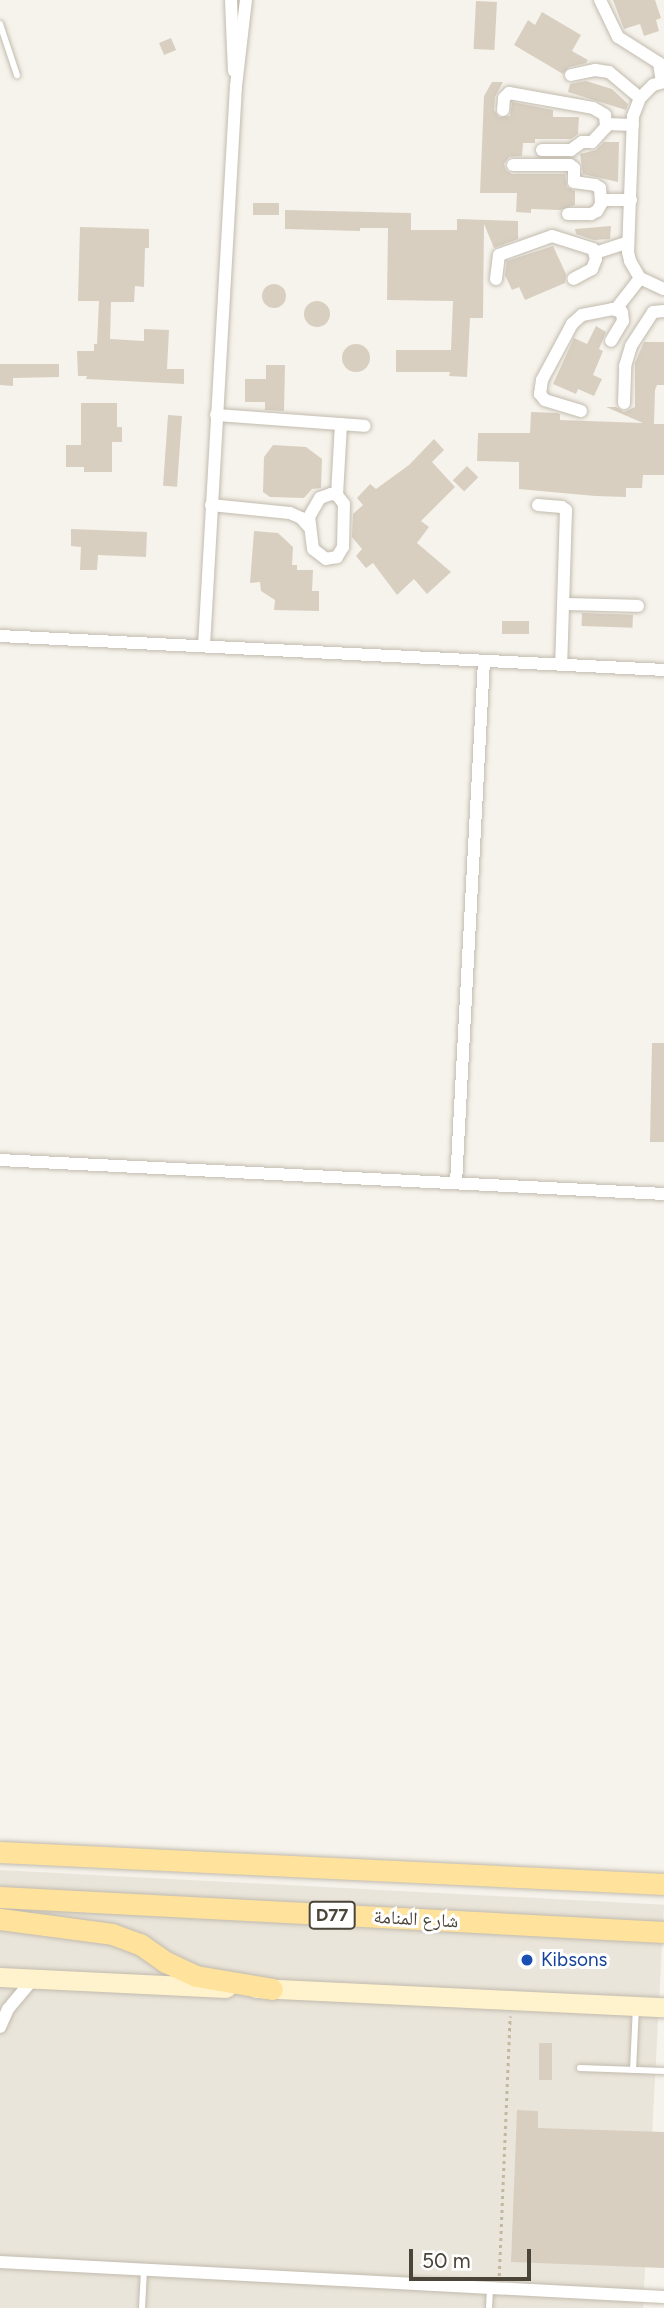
<!DOCTYPE html>
<html>
<head>
<meta charset="utf-8">
<style>
	body { margin:0 }
	#map { position:relative; width:664px; height:2308px; overflow:hidden; background:#f6f3ec; font-family:Figtree,"Noto Naskh Arabic",sans-serif }
	div>[style] { position:absolute }
	.residential>* { inset:0; background:#eae5da; transform-origin:0 0 }
	.building>* { inset:0; background:#d8cfc1; transform-origin:0 0 }
	.round { border-radius:50% }
	.path>* { height:2.5px; margin-top:-1.25px; transform-origin:0; background:repeating-linear-gradient(90deg,#c4b79f 0 3.5px,transparent 0 7px) }
	.roads { filter:drop-shadow(0 0 2px #c2bbae) drop-shadow(0 0 2px #c2bbae) }
	.lane>* { height:6px; margin:-3px; padding:0 3px; transform-origin:3px; border-radius:3px; background:#fff }
	.street>* { height:12px; margin:-6px; padding:0 6px; transform-origin:6px; border-radius:6px; background:#fff }
	.secondary>* { height:19px; margin:-9.5px; padding:0 9.5px; transform-origin:9.5px; border-radius:9.5px; background:#fff3cd }
	.primary>* { height:21px; margin:-10.5px; padding:0 10.5px; transform-origin:10.5px; border-radius:10.5px; background:#ffe39c }
	.dots>* { width:19px; height:19px; translate:-50% -50%; box-sizing:border-box; border:4px solid #fff; border-radius:50% }
	span { translate:-50% -50%; white-space:nowrap; text-align:center; line-height:1.15; -webkit-text-stroke:6px #fff; paint-order:stroke }
	.shield-label span { padding:2px 5px; background:#fff; border:2px solid; border-radius:5px; -webkit-text-stroke-width:0 }
	.shield-label { font-size:18px; color:#4b4439; font-weight:700 }
	.street-label { font-size:19px; color:#4b4439 }
	.transit-label { font-size:19px; color:#164399 }
	.left { translate:0 -50%; text-align:left }
	.scale { position:absolute; left:409px; top:2249px; width:122px; height:32px; box-sizing:border-box; border:4px solid #4b4439; border-top:0; padding-left:9px; font-size:21px; line-height:24px; white-space:nowrap; color:#4b4439; -webkit-text-stroke:5px #fff; paint-order:stroke }
</style>
</head>
<body>
<div id="map">
	<div class="residential">
		<i style="left:0;top:1870px;width:665px;height:438px;rotate:3deg"></i>
	</div>
	<div class="building">
		<i style="clip-path:polygon(613px 0,655px 0,661px 18px,656px 20px,659px 31px,644px 36px,640px 24px,624px 29px)"></i>
		<i style="left:476px;top:1px;width:21px;height:48px;rotate:3deg"></i>
		<i style="clip-path:polygon(542px 12px,581px 35px,572px 51px,588px 60px,586px 63px,569px 67px,563px 74px,514px 45px,528px 20px,535px 25px)"></i>
		<i style="left:171px;top:38px;width:13px;height:13px;rotate:67deg"></i>
		<i style="clip-path:polygon(586px 81px,612px 89px,628px 104px,626px 110px,568px 92px,570px 84px)"></i>
		<i style="clip-path:polygon(492px 82px,503px 82px,495px 97px,494px 110px,499px 117px,510px 116px,512px 102px,553px 110px,553px 117px,579px 117px,578px 134px,571px 139px,535px 139px,535px 143px,523px 143px,522px 156px,509px 157px,504px 164px,506px 170px,512px 174px,565px 174px,567px 187px,575px 191px,575px 205px,560px 210px,531px 209px,531px 213px,516px 212px,517px 193px,480px 193px,484px 96px)"></i>
		<i style="clip-path:polygon(604px 142px,619px 142px,618px 182px,583px 174px,580px 154px,596px 150px)"></i>
		<i style="left:253px;top:203px;width:26px;height:12px"></i>
		<i style="clip-path:polygon(285px 210px,411px 213px,411px 230px,457px 230px,457px 219px,518px 221px,518px 239px,494px 248px,484px 224px,483px 318px,470px 318px,467px 377px,449px 376px,450px 372px,396px 372px,396px 350px,451px 350px,453px 301px,387px 300px,388px 228px,360px 228px,360px 231px,285px 229px)"></i>
		<i style="clip-path:polygon(611px 226px,610px 239px,594px 240px,576px 234px,575px 229px)"></i>
		<i style="clip-path:polygon(80px 227px,149px 229px,149px 248px,145px 248px,144px 287px,135px 286px,134px 302px,111px 302px,110px 339px,144px 341px,144px 329px,169px 330px,167px 369px,184px 369px,184px 384px,86px 379px,87px 376px,78px 376px,77px 351px,94px 351px,94px 344px,97px 344px,99px 301px,78px 301px)"></i>
		<i style="clip-path:polygon(553px 246px,566px 274px,565px 283px,525px 300px,519px 287px,512px 290px,505px 275px,507px 261px)"></i>
		<i class="round" style="left:262px;top:284px;width:24px;height:24px"></i>
		<i class="round" style="left:304px;top:301px;width:26px;height:26px"></i>
		<i style="clip-path:polygon(596px 326px,606px 332px,599px 349px,603px 351px,593px 375px,602px 379px,594px 396px,578px 389px,576px 394px,553px 384px,574px 338px,587px 344px)"></i>
		<i style="clip-path:polygon(644px 342px,664px 342px,664px 385px,657px 385px,655px 390px,654px 424px,664px 424px,664px 475px,643px 475px,642px 488px,626px 488px,626px 497px,595px 496px,519px 489px,519px 462px,477px 461px,478px 433px,530px 433px,531px 412px,557px 413px,560px 414px,560px 420px,643px 423px,606px 407px,616px 407px,624px 412px,635px 407px,635px 363px)"></i>
		<i class="round" style="left:342px;top:344px;width:28px;height:28px"></i>
		<i style="clip-path:polygon(0 364px,59px 364px,59px 377px,13px 378px,13px 386px,0 385px)"></i>
		<i style="clip-path:polygon(266px 365px,285px 365px,284px 411px,265px 410px,265px 402px,245px 402px,245px 379px,266px 379px)"></i>
		<i style="clip-path:polygon(81px 403px,117px 403px,117px 427px,122px 427px,122px 442px,112px 442px,112px 472px,84px 472px,84px 467px,66px 467px,66px 445px,81px 445px)"></i>
		<i style="left:168px;top:415px;width:14px;height:71px;rotate:4deg"></i>
		<i style="clip-path:polygon(434px 439px,444px 450px,432px 462px,455px 487px,421px 521px,429px 527px,417px 543px,451px 572px,427px 594px,414px 579px,397px 595px,373px 563px,366px 568px,356px 556px,362px 549px,352px 537px,353px 514px,363px 505px,357px 498px,370px 484px,376px 489px,409px 465px)"></i>
		<i style="clip-path:polygon(273px 445px,306px 447px,322px 459px,321px 488px,312px 489px,304px 498px,270px 497px,263px 492px,264px 457px)"></i>
		<i style="left:467px;top:466px;width:16px;height:20px;rotate:45deg"></i>
		<i style="clip-path:polygon(71px 529px,147px 532px,146px 557px,98px 555px,97px 570px,80px 570px,81px 547px,71px 546px)"></i>
		<i style="clip-path:polygon(254px 531px,278px 533px,293px 547px,292px 565px,297px 565px,297px 570px,313px 570px,312px 591px,319px 591px,319px 611px,274px 610px,275px 600px,261px 591px,260px 582px,250px 583px)"></i>
		<i style="left:582px;top:613px;width:51px;height:13px;rotate:2deg"></i>
		<i style="left:502px;top:621px;width:27px;height:13px"></i>
		<i style="clip-path:polygon(652px 1043px,664px 1043px,664px 1142px,650px 1142px)"></i>
		<i style="left:539px;top:2043px;width:13px;height:37px"></i>
		<i style="clip-path:polygon(517px 2110px,538px 2111px,538px 2128px,664px 2132px,664px 2268px,511px 2262px)"></i>
	</div>
	<div class="path">
		<i style="left:499px;top:2276px;width:260px;rotate:-87.6deg"></i>
	</div>
	<div class="roads">
		<div class="lane">
			<i style="left:0;top:24px;width:54px;rotate:71.6deg"></i>
			<i style="left:580px;top:2068px;width:84px;rotate:2deg"></i>
			<i style="left:633px;top:2070px;width:63px;rotate:-87.3deg"></i>
			<i style="left:142px;top:2308px;width:38px;rotate:-87deg"></i>
			<i style="left:489px;top:2308px;width:19px;rotate:-87deg"></i>
		</div>
		<div class="street">
			<i style="left:231px;top:0;width:71px;rotate:87.6deg"></i>
			<i style="left:600px;top:0;width:41px;rotate:64.1deg"></i>
			<i style="left:618px;top:37px;width:49px;rotate:32.4deg"></i>
			<i style="left:659px;top:63px;width:19px;rotate:81deg"></i>
			<i style="left:571px;top:75px;width:25px;rotate:-12deg"></i>
			<i style="left:595px;top:70px;width:14px;rotate:8deg"></i>
			<i style="left:609px;top:72px;width:40px;rotate:40deg"></i>
			<i style="left:664px;top:82px;width:11px;rotate:165deg"></i>
			<i style="left:653px;top:85px;width:18px;rotate:135deg"></i>
			<i style="left:640px;top:98px;width:19px;rotate:111deg"></i>
			<i style="left:633px;top:116px;width:136px;rotate:92.1deg"></i>
			<i style="left:628px;top:252px;width:9px;rotate:77deg"></i>
			<i style="left:630px;top:261px;width:20px;rotate:60deg"></i>
			<i style="left:640px;top:278px;width:26px;rotate:25deg"></i>
			<i style="left:503px;top:110px;width:12px;rotate:-85deg"></i>
			<i style="left:504px;top:98px;width:7px;rotate:-45deg"></i>
			<i style="left:509px;top:93px;width:85px;rotate:10.1deg"></i>
			<i style="left:593px;top:108px;width:14px;rotate:30deg"></i>
			<i style="left:605px;top:115px;width:12px;rotate:85deg"></i>
			<i style="left:606px;top:127px;width:21px;rotate:133deg"></i>
			<i style="left:592px;top:142px;width:10px;rotate:180deg"></i>
			<i style="left:582px;top:142px;width:14px;rotate:144deg"></i>
			<i style="left:571px;top:150px;width:29px;rotate:180deg"></i>
			<i style="left:606px;top:124px;width:27px;rotate:2deg"></i>
			<i style="left:513px;top:165px;width:57px"></i>
			<i style="left:570px;top:165px;width:5px;rotate:37deg"></i>
			<i style="left:574px;top:168px;width:14px;rotate:90deg"></i>
			<i style="left:574px;top:182px;width:21px;rotate:8deg"></i>
			<i style="left:595px;top:185px;width:6px;rotate:31deg"></i>
			<i style="left:600px;top:188px;width:16px;rotate:86deg"></i>
			<i style="left:601px;top:204px;width:8px;rotate:120deg"></i>
			<i style="left:597px;top:211px;width:7px;rotate:153deg"></i>
			<i style="left:591px;top:214px;width:23px;rotate:180deg"></i>
			<i style="left:601px;top:200px;width:30px"></i>
			<i style="left:595px;top:253px;width:35px;rotate:-18deg"></i>
			<i style="left:496px;top:279px;width:24px;rotate:-83deg"></i>
			<i style="left:499px;top:255px;width:56px;rotate:-19.7deg"></i>
			<i style="left:552px;top:236px;width:43px;rotate:17.6deg"></i>
			<i style="left:593px;top:249px;width:10px;rotate:73deg"></i>
			<i style="left:596px;top:259px;width:11px;rotate:112deg"></i>
			<i style="left:592px;top:269px;width:21px;rotate:152deg"></i>
			<i style="left:616px;top:309px;width:39px;rotate:-52deg"></i>
			<i style="left:624px;top:403px;width:37px;rotate:-88deg"></i>
			<i style="left:625px;top:366px;width:21px;rotate:-73deg"></i>
			<i style="left:631px;top:346px;width:40px;rotate:-57.1deg"></i>
			<i style="left:653px;top:312px;width:11px;rotate:-5deg"></i>
			<i style="left:581px;top:411px;width:38px;rotate:-163deg"></i>
			<i style="left:545px;top:400px;width:8px;rotate:-130deg"></i>
			<i style="left:540px;top:394px;width:14px;rotate:-82deg"></i>
			<i style="left:542px;top:380px;width:64px;rotate:-61.8deg"></i>
			<i style="left:572px;top:324px;width:13px;rotate:-42deg"></i>
			<i style="left:582px;top:315px;width:31px;rotate:-11deg"></i>
			<i style="left:612px;top:309px;width:10px;rotate:17deg"></i>
			<i style="left:622px;top:312px;width:9px;rotate:84deg"></i>
			<i style="left:623px;top:321px;width:23px;rotate:121deg"></i>
			<i style="left:216px;top:415px;width:149px;rotate:4.2deg"></i>
			<i style="left:331px;top:494px;width:6px;rotate:9deg"></i>
			<i style="left:337px;top:495px;width:11px;rotate:52deg"></i>
			<i style="left:344px;top:504px;width:43px;rotate:91.3deg"></i>
			<i style="left:343px;top:547px;width:12px;rotate:121deg"></i>
			<i style="left:337px;top:557px;width:11px;rotate:170deg"></i>
			<i style="left:326px;top:559px;width:16px;rotate:-142deg"></i>
			<i style="left:313px;top:549px;width:32px;rotate:-97deg"></i>
			<i style="left:309px;top:517px;width:22px;rotate:-60deg"></i>
			<i style="left:320px;top:498px;width:12px;rotate:-20deg"></i>
			<i style="left:337px;top:495px;width:71px;rotate:-86.8deg"></i>
			<i style="left:211px;top:505px;width:79px;rotate:5.8deg"></i>
			<i style="left:290px;top:513px;width:12px;rotate:24deg"></i>
			<i style="left:301px;top:518px;width:12px;rotate:48deg"></i>
			<i style="left:538px;top:505px;width:24px;rotate:5deg"></i>
			<i style="left:562px;top:507px;width:5px;rotate:37deg"></i>
			<i style="left:566px;top:510px;width:155px;rotate:91.8deg"></i>
			<i style="left:563px;top:604px;width:75px;rotate:1.5deg"></i>
			<i style="left:0;top:636px;width:665px;rotate:2.93deg"></i>
			<i style="left:204px;top:646px;width:561px;rotate:-86.73deg"></i>
			<i style="left:236px;top:86px;width:87px;rotate:-83.4deg"></i>
			<i style="left:0;top:1160px;width:665px;rotate:2.93deg"></i>
			<i style="left:456px;top:1183px;width:523px;rotate:-86.93deg"></i>
			<i style="left:0;top:2027px;width:20px;rotate:-66deg"></i>
			<i style="left:8px;top:2009px;width:39px;rotate:-50deg"></i>
			<i style="left:0;top:2262px;width:665px;rotate:3.02deg"></i>
		</div>
		<div class="secondary">
			<i style="left:0;top:1977px;width:226px;rotate:2.8deg"></i>
			<i style="left:256px;top:1988px;width:408px;rotate:2.7deg"></i>
		</div>
		<div class="primary">
			<i style="left:0;top:1852px;width:665px;rotate:2.76deg"></i>
			<i style="left:0;top:1897px;width:665px;rotate:3.02deg"></i>
			<i style="left:0;top:1919px;width:113px;rotate:7.6deg"></i>
			<i style="left:112px;top:1934px;width:30px;rotate:20deg"></i>
			<i style="left:140px;top:1944px;width:32px;rotate:35deg"></i>
			<i style="left:166px;top:1962px;width:33px;rotate:25deg"></i>
			<i style="left:196px;top:1976px;width:77px;rotate:9.7deg"></i>
		</div>
	</div>
	<div class="dots">
		<i style="left:527px;top:1960px;background:#1a4fb4"></i>
	</div>
	<div class="shield-label">
		<span style="left:332px;top:1915px">D77</span>
	</div>
	<div class="street-label">
		<span style="left:416px;top:1919px;rotate:3deg">شارع المنامة</span>
	</div>
	<div class="transit-label">
		<span class="left" style="left:541px;top:1960px">Kibsons</span>
	</div>
	<div class="scale">50 m</div>
</div>
</body>
</html>
